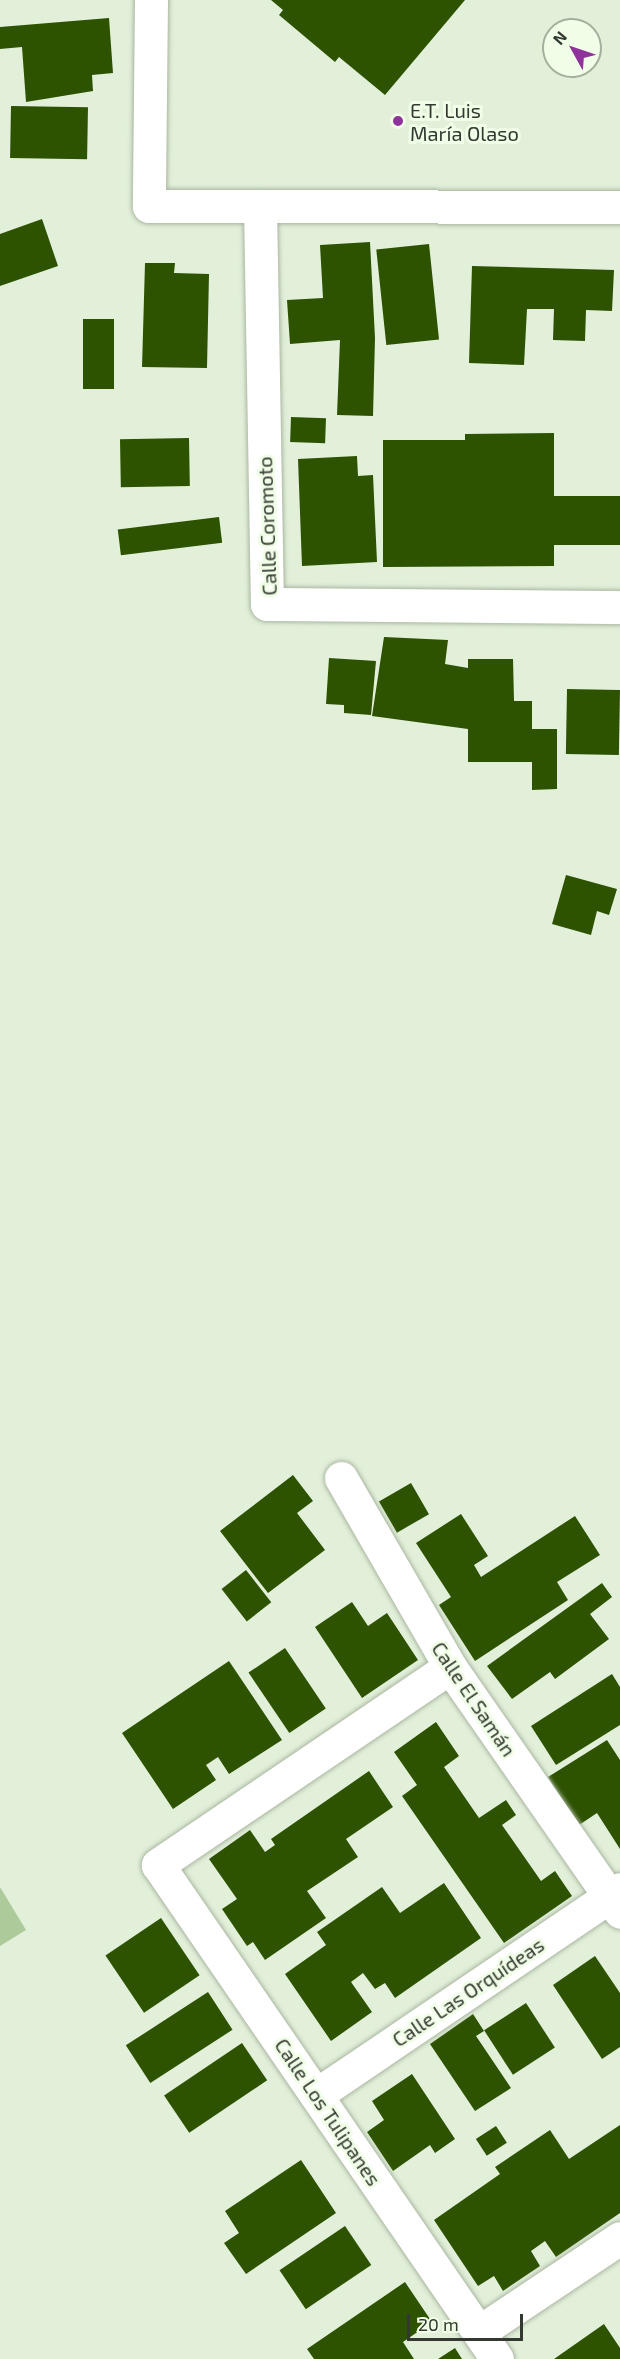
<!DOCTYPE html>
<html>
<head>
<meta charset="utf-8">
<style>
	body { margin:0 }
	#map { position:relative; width:620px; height:2359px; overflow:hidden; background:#e2f0da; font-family:"Exo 2",sans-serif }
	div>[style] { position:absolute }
	.green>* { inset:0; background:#adca9a }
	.building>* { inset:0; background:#2d5200; transform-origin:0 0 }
	.roads { filter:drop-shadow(0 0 2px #aab6a1) drop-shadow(0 0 2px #aab6a1) }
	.minor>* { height:33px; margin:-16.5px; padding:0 16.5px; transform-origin:16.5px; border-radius:16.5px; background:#fff }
	.dots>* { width:16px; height:16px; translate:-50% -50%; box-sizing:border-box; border:3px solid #f0fde7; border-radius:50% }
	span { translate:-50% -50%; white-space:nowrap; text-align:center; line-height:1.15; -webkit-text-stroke:6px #f0fde7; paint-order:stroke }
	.poi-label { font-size:20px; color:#333930 }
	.left { translate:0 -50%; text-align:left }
	.street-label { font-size:20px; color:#333930 }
	.north { position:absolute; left:542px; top:18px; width:60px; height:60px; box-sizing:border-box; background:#f0fde7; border:2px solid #a4af9e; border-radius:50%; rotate:310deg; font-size:16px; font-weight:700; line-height:24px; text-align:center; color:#333930 }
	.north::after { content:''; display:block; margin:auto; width:21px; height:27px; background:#8f329b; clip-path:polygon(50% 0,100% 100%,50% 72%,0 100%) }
	.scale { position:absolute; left:407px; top:2314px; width:116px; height:27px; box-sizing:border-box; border:3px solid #333930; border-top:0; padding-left:8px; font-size:18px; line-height:21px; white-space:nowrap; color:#333930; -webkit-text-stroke:4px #f0fde7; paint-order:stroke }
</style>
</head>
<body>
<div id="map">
	<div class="green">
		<i style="clip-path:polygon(0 1887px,26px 1930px,0 1946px)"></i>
	</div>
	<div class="building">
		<i style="clip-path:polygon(271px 0,465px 0,385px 95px,339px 57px,335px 62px,279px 15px,283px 10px)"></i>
		<i style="clip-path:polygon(109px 18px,113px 73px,92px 75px,93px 91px,26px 102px,22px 47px,0 49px,0 27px)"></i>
		<i style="left:11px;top:106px;width:77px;height:52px;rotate:1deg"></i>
		<i style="clip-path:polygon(42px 219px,58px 266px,0 286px,0 234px)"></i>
		<i style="clip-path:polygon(370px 242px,375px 338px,373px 416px,337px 415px,340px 340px,290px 344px,287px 300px,323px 298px,320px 245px)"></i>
		<i style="left:429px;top:244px;width:96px;height:53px;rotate:84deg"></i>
		<i style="clip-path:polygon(145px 263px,175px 263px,174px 273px,209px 274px,207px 368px,142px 367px)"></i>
		<i style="clip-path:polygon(472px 266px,614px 270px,612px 311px,586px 310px,585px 341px,553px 340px,554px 309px,527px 309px,524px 365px,469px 363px)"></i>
		<i style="left:83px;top:319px;width:31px;height:70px"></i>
		<i style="left:291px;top:417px;width:35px;height:25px;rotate:2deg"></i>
		<i style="clip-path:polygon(554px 433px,554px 496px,620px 496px,620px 545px,554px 545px,554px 566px,383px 567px,383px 440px,465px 440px,465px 434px)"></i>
		<i style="left:189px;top:438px;width:48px;height:69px;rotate:89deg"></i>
		<i style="clip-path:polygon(357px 456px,358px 476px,373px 475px,377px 562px,302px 566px,298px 459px)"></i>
		<i style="left:219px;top:517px;width:26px;height:102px;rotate:83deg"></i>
		<i style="clip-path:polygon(384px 637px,448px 640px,445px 664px,468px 668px,468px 659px,513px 659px,514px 701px,532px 701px,532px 729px,557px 729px,557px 789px,532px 790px,532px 762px,468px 762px,468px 729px,372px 716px)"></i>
		<i style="clip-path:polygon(329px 658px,376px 661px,371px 715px,344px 713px,344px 705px,326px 704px)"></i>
		<i style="left:567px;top:689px;width:53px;height:65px;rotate:1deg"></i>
		<i style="clip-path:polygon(566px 875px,617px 889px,609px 915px,597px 911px,591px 935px,552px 924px)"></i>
		<i style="clip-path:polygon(293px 1475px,313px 1501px,297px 1513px,325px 1550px,268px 1593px,220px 1531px)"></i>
		<i style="left:411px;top:1483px;width:36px;height:37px;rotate:60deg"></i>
		<i style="clip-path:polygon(461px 1514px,488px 1556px,474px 1565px,481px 1577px,575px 1516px,600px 1555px,557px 1582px,568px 1600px,475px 1661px,439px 1605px,451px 1597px,416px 1543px)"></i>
		<i style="left:246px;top:1570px;width:41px;height:31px;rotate:52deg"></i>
		<i style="clip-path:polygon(602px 1583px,612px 1597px,590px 1614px,609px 1639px,555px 1679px,550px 1672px,512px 1699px,487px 1666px)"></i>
		<i style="clip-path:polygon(352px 1602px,368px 1626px,387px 1613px,418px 1660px,362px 1698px,315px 1627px)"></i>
		<i style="left:285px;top:1648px;width:73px;height:44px;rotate:56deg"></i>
		<i style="clip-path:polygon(229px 1661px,282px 1740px,229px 1774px,218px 1757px,206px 1765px,216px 1780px,173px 1809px,122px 1733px)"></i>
		<i style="clip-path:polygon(612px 1674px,620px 1687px,620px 1725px,556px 1765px,531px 1726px)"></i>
		<i style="clip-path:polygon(436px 1722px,459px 1756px,444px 1767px,479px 1818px,506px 1800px,516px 1815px,502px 1825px,541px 1881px,555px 1871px,572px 1896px,504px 1943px,402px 1796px,417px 1785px,394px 1752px)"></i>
		<i style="clip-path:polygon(607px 1740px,620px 1760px,620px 1849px,597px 1813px,579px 1825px,548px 1777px)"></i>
		<i style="clip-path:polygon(369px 1771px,393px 1807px,346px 1839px,358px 1857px,307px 1891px,326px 1918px,265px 1960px,253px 1942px,247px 1946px,222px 1909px,237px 1899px,209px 1859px,250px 1830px,265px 1852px,275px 1845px,271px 1839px)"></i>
		<i style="clip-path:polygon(444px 1883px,481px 1938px,395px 1998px,385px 1983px,375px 1989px,363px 1973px,351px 1982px,372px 2012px,331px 2041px,285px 1974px,326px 1945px,317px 1932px,382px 1887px,400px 1913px)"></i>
		<i style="left:161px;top:1918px;width:69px;height:67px;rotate:56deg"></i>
		<i style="clip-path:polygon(595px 1956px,620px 1993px,620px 2047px,602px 2059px,553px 1985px)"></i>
		<i style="left:208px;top:1992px;width:45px;height:98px;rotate:57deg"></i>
		<i style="left:526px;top:2003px;width:53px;height:50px;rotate:57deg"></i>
		<i style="clip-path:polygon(473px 2014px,484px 2031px,476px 2036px,511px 2088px,475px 2111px,430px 2044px)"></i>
		<i style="left:242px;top:2043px;width:45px;height:94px;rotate:56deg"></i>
		<i style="clip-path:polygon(412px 2074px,455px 2139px,435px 2153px,430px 2145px,393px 2171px,367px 2132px,384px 2120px,372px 2101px)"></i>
		<i style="clip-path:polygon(620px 2125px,620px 2213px,556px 2257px,545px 2241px,531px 2251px,540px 2266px,503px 2291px,494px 2276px,478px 2286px,434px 2220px,500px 2174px,495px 2167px,550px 2130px,569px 2159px)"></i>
		<i style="left:496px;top:2126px;width:20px;height:24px;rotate:57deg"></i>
		<i style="clip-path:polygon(301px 2160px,336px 2213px,246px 2274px,224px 2243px,239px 2233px,225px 2211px)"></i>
		<i style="left:345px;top:2226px;width:47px;height:79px;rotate:56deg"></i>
		<i style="clip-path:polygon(405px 2282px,432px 2322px,403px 2342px,414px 2359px,314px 2359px,307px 2349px)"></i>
		<i style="clip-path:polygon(604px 2324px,620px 2348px,620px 2359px,554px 2359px)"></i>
		<i style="clip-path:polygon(455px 2348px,462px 2359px,438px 2359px)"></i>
	</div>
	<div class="roads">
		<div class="minor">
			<i style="left:151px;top:0;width:206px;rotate:90.6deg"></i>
			<i style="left:149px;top:206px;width:471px;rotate:0.1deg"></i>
			<i style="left:260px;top:206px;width:398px;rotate:89deg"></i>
			<i style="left:267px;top:604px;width:353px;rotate:0.5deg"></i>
			<i style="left:341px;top:1478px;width:218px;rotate:60deg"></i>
			<i style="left:450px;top:1667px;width:298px;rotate:55.2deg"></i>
			<i style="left:450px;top:1667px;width:353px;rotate:145.9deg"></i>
			<i style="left:158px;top:1865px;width:599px;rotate:55.54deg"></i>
			<i style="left:316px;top:2095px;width:367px;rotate:-34.1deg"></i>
			<i style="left:479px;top:2332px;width:169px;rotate:-33.7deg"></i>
		</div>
	</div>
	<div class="dots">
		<i style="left:398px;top:121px;background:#8f329b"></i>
	</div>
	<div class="poi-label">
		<span class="left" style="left:410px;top:122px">E.T. Luis<br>María Olaso</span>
	</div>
	<div class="street-label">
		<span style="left:267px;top:526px;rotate:-92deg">Calle Coromoto</span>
		<span style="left:474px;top:1699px;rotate:56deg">Calle El Samán</span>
		<span style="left:468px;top:1992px;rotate:-34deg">Calle Las Orquídeas</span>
		<span style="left:328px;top:2112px;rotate:56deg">Calle Los Tulipanes</span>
	</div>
	<div class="north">N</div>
	<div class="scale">20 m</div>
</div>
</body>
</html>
